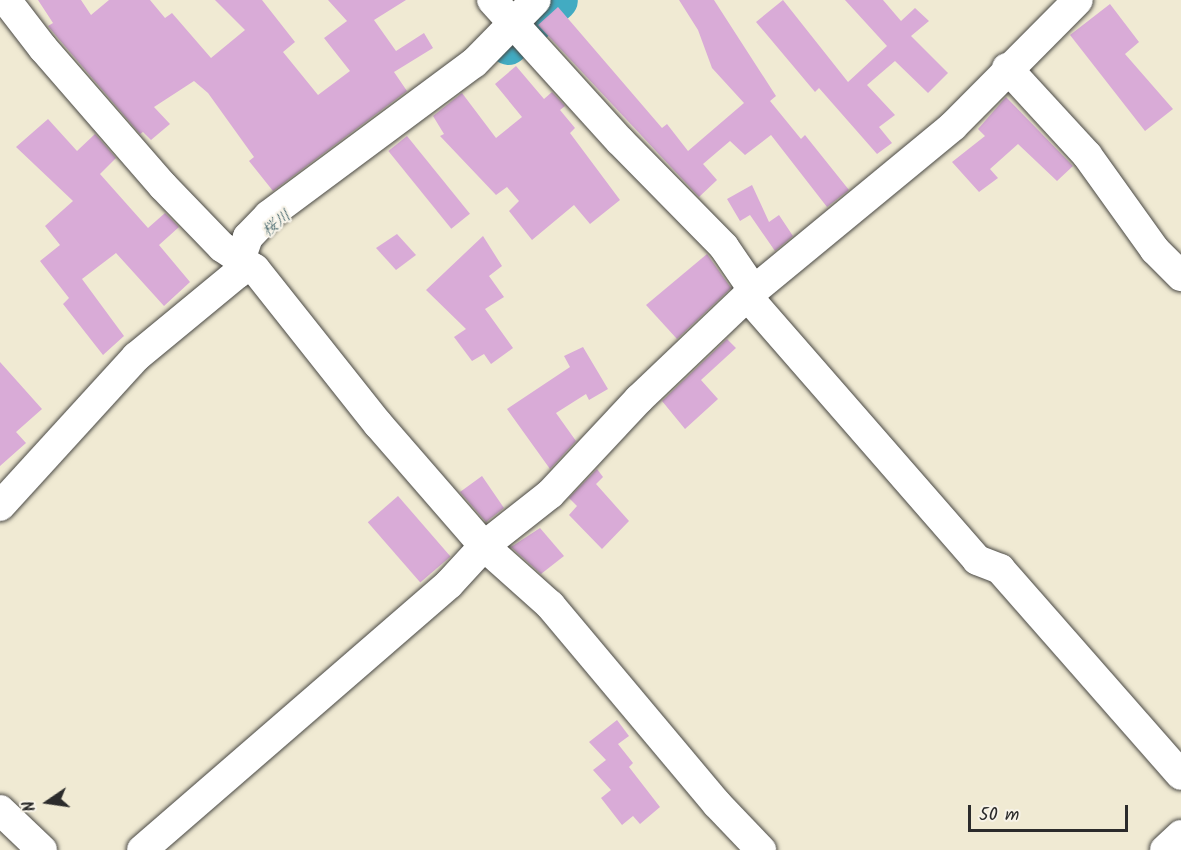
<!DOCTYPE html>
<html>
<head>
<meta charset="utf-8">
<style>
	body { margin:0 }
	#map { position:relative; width:1181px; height:850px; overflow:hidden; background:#f0ead3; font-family:Kalam,"Klee One",sans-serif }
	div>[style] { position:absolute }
	.river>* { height:39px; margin:-19.5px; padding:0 19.5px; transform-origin:19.5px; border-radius:19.5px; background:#42abc2 }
	.building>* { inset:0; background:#d9abd7; transform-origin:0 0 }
	.roads { filter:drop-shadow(0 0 2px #494844) drop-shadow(0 0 2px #494844) }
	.minor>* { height:30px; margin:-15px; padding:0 15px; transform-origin:15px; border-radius:15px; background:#fff }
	span { translate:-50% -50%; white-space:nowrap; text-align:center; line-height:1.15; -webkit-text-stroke:4.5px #f7f3e8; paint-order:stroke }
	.water-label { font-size:16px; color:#335860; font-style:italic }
	.north { position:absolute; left:18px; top:772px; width:60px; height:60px; -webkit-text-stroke:4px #f7f3e8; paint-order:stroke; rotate:257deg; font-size:16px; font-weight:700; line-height:24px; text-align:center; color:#2b2b2b }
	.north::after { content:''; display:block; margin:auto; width:21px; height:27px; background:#2b2b2b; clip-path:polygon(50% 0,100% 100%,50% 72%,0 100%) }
	.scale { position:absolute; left:968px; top:805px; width:160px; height:27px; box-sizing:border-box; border:3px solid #2b2b2b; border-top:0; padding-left:8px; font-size:18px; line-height:21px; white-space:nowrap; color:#2b2b2b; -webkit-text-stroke:4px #f7f3e8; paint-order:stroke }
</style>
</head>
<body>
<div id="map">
	<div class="river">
		<i style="left:508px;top:45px;width:67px;rotate:-42deg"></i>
	</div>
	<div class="building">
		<i style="clip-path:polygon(38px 0,81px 0,91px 15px,109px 0,150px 0,165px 18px,172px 13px,211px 58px,245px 30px,215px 0,262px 0,295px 42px,283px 52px,318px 95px,350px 71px,324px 38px,347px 21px,328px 0,406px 0,374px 20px,396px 51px,424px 33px,433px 48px,394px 72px,407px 91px,273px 191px,249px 161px,254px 157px,208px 93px,194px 81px,154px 107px,170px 124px,151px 140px,143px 132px,140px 134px,57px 37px,48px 26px,53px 23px)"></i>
		<i style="clip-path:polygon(679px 0,714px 0,776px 96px,770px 101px,801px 139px,805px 135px,849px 190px,827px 207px,771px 135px,745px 155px,730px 141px,703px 164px,717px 180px,699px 197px,538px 25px,558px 7px,662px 128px,667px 124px,688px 151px,744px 103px,712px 68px,698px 30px)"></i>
		<i style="clip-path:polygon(783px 0,848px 82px,887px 46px,845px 0,883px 0,901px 21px,915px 8px,929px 21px,911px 36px,948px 73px,928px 93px,895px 61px,867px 85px,895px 115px,879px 127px,892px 143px,877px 154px,819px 88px,815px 92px,756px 22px)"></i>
		<i style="clip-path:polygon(1110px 4px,1139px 42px,1125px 54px,1173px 109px,1145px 131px,1070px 35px)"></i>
		<i style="clip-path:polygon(516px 66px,544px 99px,552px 92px,565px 106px,560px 110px,575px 128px,570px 133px,620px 200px,590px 224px,574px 205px,532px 240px,509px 211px,519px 201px,507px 187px,496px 195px,440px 136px,444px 134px,433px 116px,462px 93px,496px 138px,522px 117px,495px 84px)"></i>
		<i style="clip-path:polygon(1006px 97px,1073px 166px,1057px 181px,1018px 144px,990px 169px,998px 178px,979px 192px,952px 162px,985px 136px,978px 129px)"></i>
		<i style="clip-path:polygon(48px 119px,77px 151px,95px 134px,116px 158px,100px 174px,148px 228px,165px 213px,179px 227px,159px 245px,190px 282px,164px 306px,116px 253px,82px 279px,124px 336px,103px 355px,63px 304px,69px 298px,40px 261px,60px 245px,45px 226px,73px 201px,16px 147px)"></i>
		<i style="left:407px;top:136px;width:100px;height:24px;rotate:51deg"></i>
		<i style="clip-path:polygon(752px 185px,769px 222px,779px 215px,793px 236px,775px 251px,750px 215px,740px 221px,727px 199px)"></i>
		<i style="clip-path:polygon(397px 234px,416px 255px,396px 270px,376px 248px)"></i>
		<i style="clip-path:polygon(483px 236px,502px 266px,489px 276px,504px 297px,485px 309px,513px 348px,491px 364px,484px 354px,472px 361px,454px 337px,466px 329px,426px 290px)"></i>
		<i style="clip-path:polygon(707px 254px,731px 288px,677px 339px,646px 305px)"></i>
		<i style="clip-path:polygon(727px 339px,736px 348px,701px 380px,718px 399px,685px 429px,662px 401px)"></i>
		<i style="clip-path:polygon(583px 347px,608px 389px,589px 400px,586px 394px,556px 413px,576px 441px,550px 469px,507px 409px,570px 367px,564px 356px)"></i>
		<i style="clip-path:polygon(0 362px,42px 409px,16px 432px,26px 443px,0 466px)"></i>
		<i style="clip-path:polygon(597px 469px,603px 477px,596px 484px,629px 521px,602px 549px,569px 515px,577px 506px,569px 498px)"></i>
		<i style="clip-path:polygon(482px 476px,504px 508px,486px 522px,460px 492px)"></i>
		<i style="left:398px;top:496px;width:80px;height:40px;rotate:49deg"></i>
		<i style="clip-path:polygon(540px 528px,564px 556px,541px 574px,511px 547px)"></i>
		<i style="clip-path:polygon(617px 720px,629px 736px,618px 744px,633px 763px,629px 767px,660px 807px,640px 824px,633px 816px,622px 825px,601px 798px,611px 790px,593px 770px,606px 760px,589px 742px)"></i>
	</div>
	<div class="roads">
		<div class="minor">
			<i style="left:6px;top:0;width:61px;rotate:52.4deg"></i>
			<i style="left:43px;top:48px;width:183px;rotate:49deg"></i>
			<i style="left:163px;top:186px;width:85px;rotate:46deg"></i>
			<i style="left:222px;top:247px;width:40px;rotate:34deg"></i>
			<i style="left:255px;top:269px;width:198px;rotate:51.6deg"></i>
			<i style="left:378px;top:424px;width:162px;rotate:49deg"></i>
			<i style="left:484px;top:546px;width:89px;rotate:41.8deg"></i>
			<i style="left:550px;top:605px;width:260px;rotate:50deg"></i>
			<i style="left:717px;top:804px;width:64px;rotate:46.3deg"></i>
			<i style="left:492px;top:0;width:190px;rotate:47.8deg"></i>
			<i style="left:620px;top:141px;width:148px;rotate:45.5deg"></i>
			<i style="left:724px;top:247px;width:53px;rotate:55.7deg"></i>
			<i style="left:1007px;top:68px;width:118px;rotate:47.4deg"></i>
			<i style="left:1087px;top:155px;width:117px;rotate:54.4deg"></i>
			<i style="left:1155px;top:250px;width:37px;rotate:45deg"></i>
			<i style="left:240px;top:260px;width:24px;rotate:-71deg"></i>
			<i style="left:248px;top:237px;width:30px;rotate:-46deg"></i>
			<i style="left:269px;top:215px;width:255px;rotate:-36.6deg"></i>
			<i style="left:474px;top:63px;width:88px;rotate:-45.5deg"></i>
			<i style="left:747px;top:296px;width:350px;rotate:48.9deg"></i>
			<i style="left:977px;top:560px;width:25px;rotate:21deg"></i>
			<i style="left:1000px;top:569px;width:274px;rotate:48.7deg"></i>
			<i style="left:0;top:506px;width:202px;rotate:-47.6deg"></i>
			<i style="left:136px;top:357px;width:132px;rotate:-39.5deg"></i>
			<i style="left:238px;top:273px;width:13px;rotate:-58deg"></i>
			<i style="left:0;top:810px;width:58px;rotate:43.6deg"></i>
			<i style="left:142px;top:850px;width:406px;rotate:-40.9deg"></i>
			<i style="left:449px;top:584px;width:52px;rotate:-47.4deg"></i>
			<i style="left:484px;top:546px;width:84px;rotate:-38.2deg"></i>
			<i style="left:550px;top:494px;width:130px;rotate:-46.9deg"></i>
			<i style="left:639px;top:399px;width:149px;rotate:-43.6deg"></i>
			<i style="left:747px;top:296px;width:267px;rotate:-39.5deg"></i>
			<i style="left:953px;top:126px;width:177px;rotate:-45.2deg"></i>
			<i style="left:1165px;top:850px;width:22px;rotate:-43deg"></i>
		</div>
	</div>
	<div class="water-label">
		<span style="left:277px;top:224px;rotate:-39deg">桜川</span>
	</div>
	<div class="north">N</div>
	<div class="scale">50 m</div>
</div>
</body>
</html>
